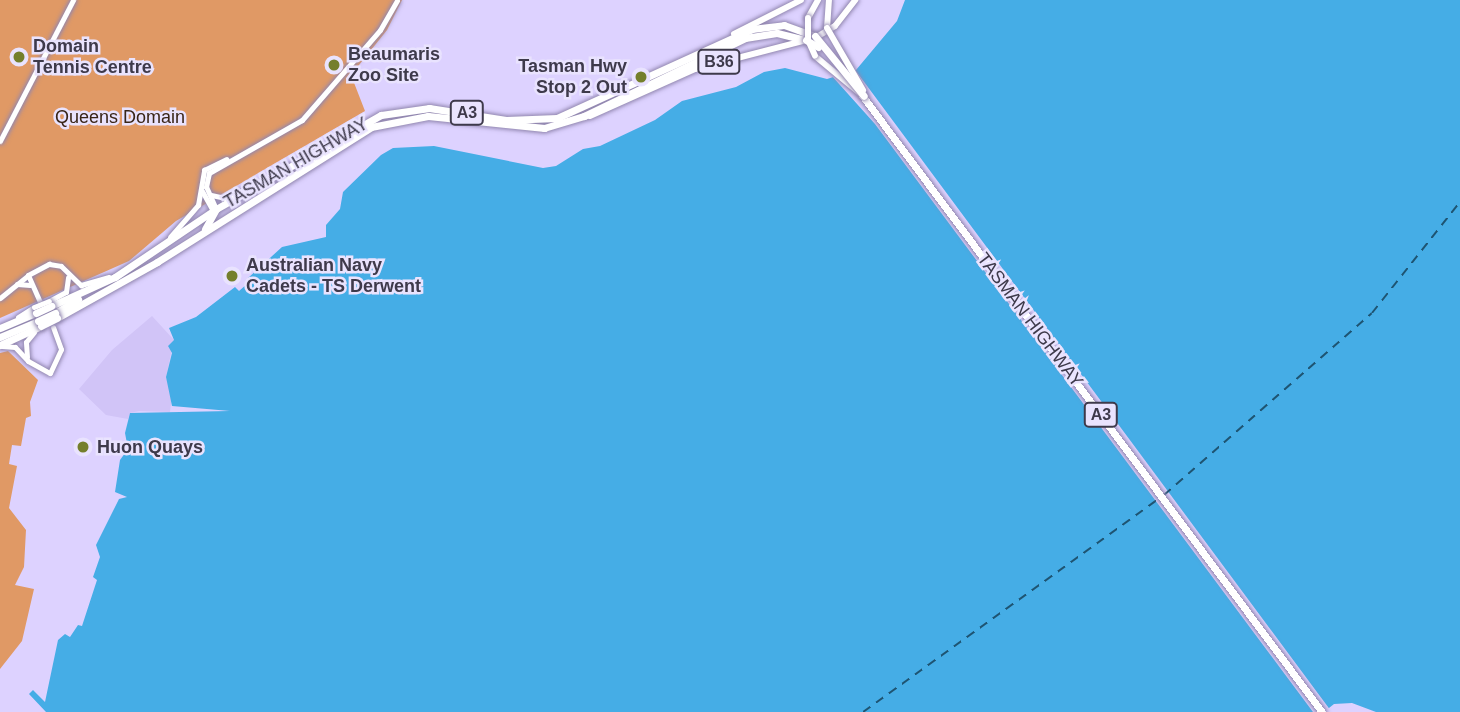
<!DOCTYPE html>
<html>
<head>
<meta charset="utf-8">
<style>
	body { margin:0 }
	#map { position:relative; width:1460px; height:712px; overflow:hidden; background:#ddd2ff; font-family:Arial,sans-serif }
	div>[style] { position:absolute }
	.built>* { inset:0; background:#d1c4f7 }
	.green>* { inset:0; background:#e09965 }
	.water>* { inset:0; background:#45ade6 }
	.pier>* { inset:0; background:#ddd2ff }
	.ferry>* { height:2px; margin-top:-1px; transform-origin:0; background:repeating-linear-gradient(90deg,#1e5472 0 9px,transparent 0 16px) }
	.roads { filter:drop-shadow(0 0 2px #9186af) drop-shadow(0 0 2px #9186af) }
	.tertiary>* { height:5px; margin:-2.5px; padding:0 2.5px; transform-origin:2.5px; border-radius:2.5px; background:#fff }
	.primary>* { height:6px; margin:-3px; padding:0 3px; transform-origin:3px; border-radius:3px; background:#fff }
	.trunk>* { height:7px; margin:-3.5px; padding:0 3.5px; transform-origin:3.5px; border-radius:3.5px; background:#fff }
	.bridges { filter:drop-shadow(0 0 2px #9186af) drop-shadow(0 0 2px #9186af) }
	.tertiary-bridge>* { height:5px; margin:-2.5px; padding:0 2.5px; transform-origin:2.5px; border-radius:2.5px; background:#fff }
	.primary-bridge>* { height:6px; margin:-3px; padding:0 3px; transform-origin:3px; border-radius:3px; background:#fff }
	.trunk-bridge>* { height:7px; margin:-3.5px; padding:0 3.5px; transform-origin:3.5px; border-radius:3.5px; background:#fff }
	.dots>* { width:19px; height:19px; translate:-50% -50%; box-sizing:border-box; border:4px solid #e9e3fe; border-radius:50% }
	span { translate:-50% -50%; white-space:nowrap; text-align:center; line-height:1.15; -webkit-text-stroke:5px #e9e3fe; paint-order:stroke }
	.shield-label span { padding:2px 5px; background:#e9e3fe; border:2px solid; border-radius:5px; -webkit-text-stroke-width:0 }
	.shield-label { font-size:16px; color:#3e3a4b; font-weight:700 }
	.poi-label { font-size:18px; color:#3e3a4b; font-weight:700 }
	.left { translate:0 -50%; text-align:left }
	.right { translate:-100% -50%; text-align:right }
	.park-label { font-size:18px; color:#392517 }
	.street-label { font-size:18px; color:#3e3a4b }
</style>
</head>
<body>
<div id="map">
	<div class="built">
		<i style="clip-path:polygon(152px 316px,174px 340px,166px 377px,172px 393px,170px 412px,139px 411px,130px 413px,128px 419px,106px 415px,79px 389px,112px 350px)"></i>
	</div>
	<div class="green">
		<i style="clip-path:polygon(0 0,402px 0,387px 30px,351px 75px,365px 111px,176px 221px,129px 261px,0 318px)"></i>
		<i style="clip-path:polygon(8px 351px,38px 380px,30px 402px,31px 416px,26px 418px,21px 446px,12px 445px,9px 464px,17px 466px,9px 508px,26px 530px,24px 567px,15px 585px,34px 589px,22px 641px,0 669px,0 353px)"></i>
	</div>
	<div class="water">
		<i style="clip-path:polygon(905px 0,1460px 0,1460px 712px,1376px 712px,1352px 703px,1334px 704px,1324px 712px,46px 712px,29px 694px,33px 690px,45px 702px,58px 640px,65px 634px,70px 637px,78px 625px,82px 626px,97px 580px,93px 577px,100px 557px,96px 545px,119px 499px,127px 497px,115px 492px,120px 460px,128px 449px,125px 433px,130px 413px,230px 411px,172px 406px,166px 377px,172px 353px,168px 346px,174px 340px,169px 328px,196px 317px,235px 287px,239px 291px,247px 284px,252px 286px,248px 278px,282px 247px,326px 237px,326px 225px,340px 209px,343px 192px,381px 155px,393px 148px,434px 146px,543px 168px,556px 166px,583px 149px,600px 146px,655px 120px,682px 101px,736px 87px,764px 72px,785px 68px,827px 79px,856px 70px,897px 21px)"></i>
	</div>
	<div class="pier">
		<i style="clip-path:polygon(853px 67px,1331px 711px,1330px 712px,1313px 712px,875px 124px,831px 75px)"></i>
	</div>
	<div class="ferry">
		<i style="left:1164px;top:495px;width:276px;rotate:-41.2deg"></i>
		<i style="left:1372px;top:313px;width:142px;rotate:-51.6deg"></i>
		<i style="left:863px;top:712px;width:366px;rotate:-35.8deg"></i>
	</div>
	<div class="roads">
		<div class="tertiary">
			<i style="left:0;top:141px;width:159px;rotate:-62.6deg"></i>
			<i style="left:202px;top:191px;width:23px;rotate:61deg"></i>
			<i style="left:211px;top:195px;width:14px;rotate:12deg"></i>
			<i style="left:225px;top:198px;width:25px;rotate:-23deg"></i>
			<i style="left:216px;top:209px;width:24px;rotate:-114deg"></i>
			<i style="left:206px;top:187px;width:14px;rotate:-78deg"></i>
			<i style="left:209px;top:173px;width:107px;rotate:-29.7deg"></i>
			<i style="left:302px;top:120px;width:119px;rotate:-49.1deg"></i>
			<i style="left:380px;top:30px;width:34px;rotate:-60deg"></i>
			<i style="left:170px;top:237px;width:43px;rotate:-48.8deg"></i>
			<i style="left:198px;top:205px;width:36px;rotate:-80deg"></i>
			<i style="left:204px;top:170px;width:25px;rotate:-26deg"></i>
			<i style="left:28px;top:275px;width:30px;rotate:66deg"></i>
			<i style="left:17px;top:284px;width:13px;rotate:4deg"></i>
			<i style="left:0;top:298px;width:36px;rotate:-39deg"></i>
			<i style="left:28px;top:275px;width:24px;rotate:-28deg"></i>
			<i style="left:49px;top:264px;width:12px;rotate:9deg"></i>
			<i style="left:61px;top:266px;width:28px;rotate:44deg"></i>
			<i style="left:81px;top:285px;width:29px;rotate:-16deg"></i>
			<i style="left:49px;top:301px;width:19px;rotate:-28deg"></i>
			<i style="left:66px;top:292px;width:15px;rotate:-82deg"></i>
			<i style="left:18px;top:317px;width:19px;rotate:-32deg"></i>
			<i style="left:2px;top:346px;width:13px;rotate:4deg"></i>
			<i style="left:15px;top:347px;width:19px;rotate:47deg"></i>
			<i style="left:28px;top:361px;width:25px;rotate:29deg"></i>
			<i style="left:50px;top:373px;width:26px;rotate:-65deg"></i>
			<i style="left:61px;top:349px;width:23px;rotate:-110deg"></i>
			<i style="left:27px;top:357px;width:15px;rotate:-94deg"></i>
			<i style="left:26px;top:342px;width:13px;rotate:-51deg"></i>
		</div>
		<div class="primary">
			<i style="left:808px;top:18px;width:21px;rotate:-61deg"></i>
			<i style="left:827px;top:28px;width:28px;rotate:-86deg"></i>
			<i style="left:734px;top:34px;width:75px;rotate:-26.9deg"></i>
			<i style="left:815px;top:56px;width:61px;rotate:39.7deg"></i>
			<i style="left:590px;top:116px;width:115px;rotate:-24.1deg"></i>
			<i style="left:695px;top:69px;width:124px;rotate:-14.5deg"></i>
			<i style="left:815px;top:38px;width:23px;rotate:-31deg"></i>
			<i style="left:835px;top:26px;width:33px;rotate:-52deg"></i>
		</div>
		<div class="trunk">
			<i style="left:861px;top:94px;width:771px;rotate:53.28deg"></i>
			<i style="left:205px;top:229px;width:23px;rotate:-61deg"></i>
			<i style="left:51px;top:306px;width:70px;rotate:-24.4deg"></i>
			<i style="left:115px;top:277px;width:122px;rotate:-34deg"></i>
			<i style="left:216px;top:209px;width:190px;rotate:-29.7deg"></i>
			<i style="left:381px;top:115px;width:49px;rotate:-8.3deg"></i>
			<i style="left:429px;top:108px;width:78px;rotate:8.9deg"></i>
			<i style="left:506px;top:120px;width:51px;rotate:-2.2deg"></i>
			<i style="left:557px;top:118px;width:214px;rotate:-24.5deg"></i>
			<i style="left:752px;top:29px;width:32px;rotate:-7deg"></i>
			<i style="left:784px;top:25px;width:33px;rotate:20deg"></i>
			<i style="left:55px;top:313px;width:27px;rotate:-31deg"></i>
			<i style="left:57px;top:318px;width:115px;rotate:-29.2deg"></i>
			<i style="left:157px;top:262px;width:253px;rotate:-32.2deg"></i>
			<i style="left:371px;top:127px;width:58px;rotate:-10.9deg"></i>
			<i style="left:428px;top:116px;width:117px;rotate:5.9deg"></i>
			<i style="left:544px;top:128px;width:42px;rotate:-16.7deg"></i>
			<i style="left:584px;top:116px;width:179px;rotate:-25.8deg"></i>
			<i style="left:745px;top:38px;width:32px;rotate:-9deg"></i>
			<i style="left:777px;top:33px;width:30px;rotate:14deg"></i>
			<i style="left:0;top:328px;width:39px;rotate:-23deg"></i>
			<i style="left:0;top:337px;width:41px;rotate:-22.8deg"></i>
			<i style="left:0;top:345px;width:45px;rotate:-24.9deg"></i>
		</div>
	</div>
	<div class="bridges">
		<div class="tertiary-bridge">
			<i style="left:34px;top:307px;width:16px;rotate:-22deg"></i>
		</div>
		<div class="primary-bridge">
			<i style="left:808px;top:18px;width:22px;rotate:90deg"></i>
			<i style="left:808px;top:40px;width:17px;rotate:66deg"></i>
			<i style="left:827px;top:28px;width:72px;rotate:59.9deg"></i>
		</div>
		<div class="trunk-bridge">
			<i style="left:815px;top:36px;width:77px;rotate:50.8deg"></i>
			<i style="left:806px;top:40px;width:14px;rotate:30deg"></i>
			<i style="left:36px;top:313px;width:17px;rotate:-25deg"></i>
			<i style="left:38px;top:321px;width:19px;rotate:-25deg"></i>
			<i style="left:41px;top:326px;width:18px;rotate:-27deg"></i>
		</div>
	</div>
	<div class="dots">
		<i style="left:19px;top:57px;background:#747f2c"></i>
		<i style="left:334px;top:65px;background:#747f2c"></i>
		<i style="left:641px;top:77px;background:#747f2c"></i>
		<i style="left:232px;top:276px;background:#747f2c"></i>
		<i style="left:83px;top:447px;background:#747f2c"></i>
	</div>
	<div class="shield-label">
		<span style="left:719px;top:62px">B36</span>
		<span style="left:467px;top:113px">A3</span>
		<span style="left:1101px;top:415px">A3</span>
	</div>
	<div class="poi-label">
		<span class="left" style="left:33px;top:57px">Domain<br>Tennis Centre</span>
		<span class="left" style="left:348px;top:65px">Beaumaris<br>Zoo Site</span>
		<span class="right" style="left:627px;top:77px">Tasman Hwy<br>Stop 2 Out</span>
		<span class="left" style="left:246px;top:276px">Australian Navy<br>Cadets - TS Derwent</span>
		<span class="left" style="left:97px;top:447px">Huon Quays</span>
	</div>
	<div class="park-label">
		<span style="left:120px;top:117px">Queens Domain</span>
	</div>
	<div class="street-label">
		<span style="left:296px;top:163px;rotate:-30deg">TASMAN HIGHWAY</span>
		<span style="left:1030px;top:320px;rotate:53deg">TASMAN HIGHWAY</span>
	</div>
</div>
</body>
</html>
